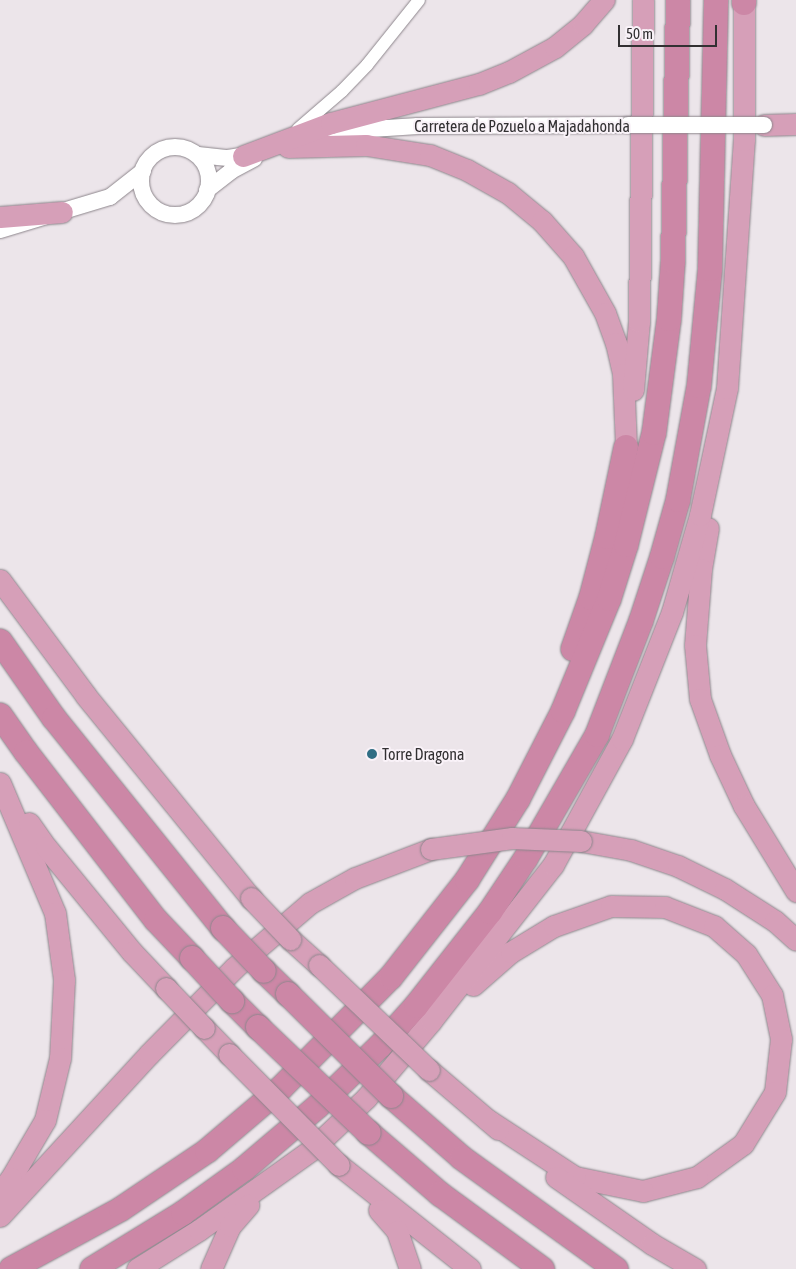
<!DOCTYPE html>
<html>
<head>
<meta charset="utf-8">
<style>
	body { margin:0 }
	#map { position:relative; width:796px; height:1269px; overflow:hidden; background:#ece5ea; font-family:"Asap Condensed",sans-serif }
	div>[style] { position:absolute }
	.roads { filter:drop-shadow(0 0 1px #8d868c) drop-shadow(0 0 1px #8d868c) }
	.minor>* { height:12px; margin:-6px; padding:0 6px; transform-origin:6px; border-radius:6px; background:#fff }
	.tertiary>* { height:16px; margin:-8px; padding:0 8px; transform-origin:8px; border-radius:8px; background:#fff }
	.tertiary>.ring { margin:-8px; padding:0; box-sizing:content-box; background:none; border:16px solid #fff; border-radius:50% }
	.trunk>* { height:21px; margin:-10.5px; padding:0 10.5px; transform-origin:10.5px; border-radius:10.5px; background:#d69fb8 }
	.motorway>* { height:24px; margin:-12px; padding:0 12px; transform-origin:12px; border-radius:12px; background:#cc87a6 }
	.bridges { filter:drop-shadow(0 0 1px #8d868c) drop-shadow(0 0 1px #8d868c) }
	.tertiary-bridge>* { height:16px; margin:-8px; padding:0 8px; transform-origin:8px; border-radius:8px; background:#fff }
	.trunk-bridge>* { height:21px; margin:-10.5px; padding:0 10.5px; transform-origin:10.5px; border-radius:10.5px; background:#d69fb8 }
	.motorway-bridge>* { height:24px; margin:-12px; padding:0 12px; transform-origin:12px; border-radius:12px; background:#cc87a6 }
	.dots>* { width:14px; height:14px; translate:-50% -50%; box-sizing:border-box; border:2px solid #f9f2f8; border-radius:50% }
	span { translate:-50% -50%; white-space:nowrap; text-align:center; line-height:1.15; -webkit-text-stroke:4px #f9f2f8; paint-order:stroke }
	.street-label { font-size:16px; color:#323032 }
	.poi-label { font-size:16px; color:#323032 }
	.left { translate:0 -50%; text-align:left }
	.scale { position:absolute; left:618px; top:25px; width:99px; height:22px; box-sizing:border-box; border:2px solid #323032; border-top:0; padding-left:6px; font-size:15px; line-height:18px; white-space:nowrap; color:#323032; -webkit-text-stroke:4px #f9f2f8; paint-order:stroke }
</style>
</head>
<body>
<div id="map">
	<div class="roads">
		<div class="minor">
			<i style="left:298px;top:129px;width:58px;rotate:-40.8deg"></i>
			<i style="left:342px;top:91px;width:36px;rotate:-46deg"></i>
			<i style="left:367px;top:65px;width:83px;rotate:-51.3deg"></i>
		</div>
		<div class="tertiary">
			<i style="left:314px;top:140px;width:58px;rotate:-10.9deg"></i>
			<i style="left:371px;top:129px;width:47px;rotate:-3.7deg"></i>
			<i style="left:418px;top:126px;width:210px;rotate:-0.3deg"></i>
			<i class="ring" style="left:141px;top:147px;width:52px;height:52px"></i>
			<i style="left:198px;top:155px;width:30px;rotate:6deg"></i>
			<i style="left:228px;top:158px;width:26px;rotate:-9deg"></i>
			<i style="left:207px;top:190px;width:31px;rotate:-38deg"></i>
			<i style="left:231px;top:171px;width:26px;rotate:-28deg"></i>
			<i style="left:0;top:230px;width:115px;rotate:-16.7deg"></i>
			<i style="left:110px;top:197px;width:42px;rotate:-38.2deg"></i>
		</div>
		<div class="trunk">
			<i style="left:764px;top:125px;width:32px;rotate:-2deg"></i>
			<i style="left:288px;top:147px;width:78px;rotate:-1.5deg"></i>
			<i style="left:366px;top:145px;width:65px;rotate:8.9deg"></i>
			<i style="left:430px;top:155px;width:40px;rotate:22deg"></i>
			<i style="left:467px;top:170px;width:47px;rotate:29.3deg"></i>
			<i style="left:508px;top:193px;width:44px;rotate:39.5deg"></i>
			<i style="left:542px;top:221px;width:47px;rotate:48.5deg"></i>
			<i style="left:573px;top:256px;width:65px;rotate:60.7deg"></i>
			<i style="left:605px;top:313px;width:32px;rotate:70deg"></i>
			<i style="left:616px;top:343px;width:32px;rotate:77deg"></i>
			<i style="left:623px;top:374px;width:73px;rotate:87.6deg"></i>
			<i style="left:243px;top:156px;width:94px;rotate:-20.6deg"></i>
			<i style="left:331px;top:123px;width:153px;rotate:-14.8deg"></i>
			<i style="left:479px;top:84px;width:32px;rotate:-22deg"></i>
			<i style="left:509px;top:72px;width:52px;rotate:-28.5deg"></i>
			<i style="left:555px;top:47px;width:36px;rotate:-39deg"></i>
			<i style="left:583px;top:24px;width:32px;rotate:-49deg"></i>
			<i style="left:0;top:217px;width:62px;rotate:-4.6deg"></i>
			<i style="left:633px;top:390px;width:68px;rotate:-85deg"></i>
			<i style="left:639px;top:322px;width:322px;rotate:-89.3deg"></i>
			<i style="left:708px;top:528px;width:42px;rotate:99.7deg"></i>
			<i style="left:701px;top:569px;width:76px;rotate:94.5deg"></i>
			<i style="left:695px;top:645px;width:54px;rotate:84.7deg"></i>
			<i style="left:700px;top:699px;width:59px;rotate:70.3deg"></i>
			<i style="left:720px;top:755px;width:56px;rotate:64.8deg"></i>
			<i style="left:744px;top:806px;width:100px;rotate:58.5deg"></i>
			<i style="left:0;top:580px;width:144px;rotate:53.4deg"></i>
			<i style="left:86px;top:696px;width:261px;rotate:50.8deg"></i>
			<i style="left:0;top:783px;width:141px;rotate:67.1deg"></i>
			<i style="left:55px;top:913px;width:68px;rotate:82.3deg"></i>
			<i style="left:64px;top:980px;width:78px;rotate:92.9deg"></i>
			<i style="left:60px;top:1058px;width:64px;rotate:103.6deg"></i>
			<i style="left:45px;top:1120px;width:67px;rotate:120.4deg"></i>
			<i style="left:11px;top:1178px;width:18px;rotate:128deg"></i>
			<i style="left:29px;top:823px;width:29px;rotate:55deg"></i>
			<i style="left:46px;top:847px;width:136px;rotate:50.7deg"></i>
			<i style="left:132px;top:952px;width:50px;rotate:46.6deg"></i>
			<i style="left:581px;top:841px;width:51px;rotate:10.2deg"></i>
			<i style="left:631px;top:850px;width:50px;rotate:18.8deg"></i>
			<i style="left:678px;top:866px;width:52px;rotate:26.1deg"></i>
			<i style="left:725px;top:889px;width:59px;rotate:32.6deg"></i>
			<i style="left:775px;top:921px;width:28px;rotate:42deg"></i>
			<i style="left:290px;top:939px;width:39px;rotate:42deg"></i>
			<i style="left:473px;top:985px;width:50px;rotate:-41deg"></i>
			<i style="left:511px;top:952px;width:50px;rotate:-31.2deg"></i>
			<i style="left:554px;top:926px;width:60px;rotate:-19.3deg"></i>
			<i style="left:611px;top:906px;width:54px;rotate:1.1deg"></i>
			<i style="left:665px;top:907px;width:53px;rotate:21.2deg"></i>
			<i style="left:714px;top:926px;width:43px;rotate:41.2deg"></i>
			<i style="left:746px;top:954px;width:49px;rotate:57.6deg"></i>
			<i style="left:772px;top:995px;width:45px;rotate:78.4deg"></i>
			<i style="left:781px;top:1039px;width:53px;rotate:96.5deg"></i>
			<i style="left:775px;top:1092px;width:61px;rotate:121.6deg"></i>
			<i style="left:743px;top:1144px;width:57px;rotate:144.3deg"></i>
			<i style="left:697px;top:1177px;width:56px;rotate:165.5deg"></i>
			<i style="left:643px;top:1191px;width:69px;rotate:-168.4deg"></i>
			<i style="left:575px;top:1177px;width:104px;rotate:-146.8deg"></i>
			<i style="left:204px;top:1028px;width:36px;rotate:46deg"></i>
			<i style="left:429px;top:1070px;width:91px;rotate:40.5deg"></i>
			<i style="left:339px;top:1165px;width:167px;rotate:38.4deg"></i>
			<i style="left:556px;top:1177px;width:117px;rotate:34.9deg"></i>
			<i style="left:652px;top:1244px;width:50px;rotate:30.2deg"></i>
			<i style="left:379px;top:1210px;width:28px;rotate:49deg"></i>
			<i style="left:397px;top:1231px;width:40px;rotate:71.1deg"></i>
			<i style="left:0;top:1216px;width:220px;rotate:-47.4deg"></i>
			<i style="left:149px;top:1054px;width:121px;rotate:-45.3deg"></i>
			<i style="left:234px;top:968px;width:100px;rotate:-40.5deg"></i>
			<i style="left:310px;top:903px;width:51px;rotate:-29.1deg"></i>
			<i style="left:355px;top:878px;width:81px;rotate:-20.9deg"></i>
			<i style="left:137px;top:1269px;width:73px;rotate:-32.2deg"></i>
			<i style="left:199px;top:1230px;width:138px;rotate:-35.5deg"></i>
			<i style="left:311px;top:1150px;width:76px;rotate:-43.4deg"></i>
			<i style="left:366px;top:1098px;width:101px;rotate:-49.8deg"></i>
			<i style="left:431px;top:1021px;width:198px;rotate:-52deg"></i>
			<i style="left:553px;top:865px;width:144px;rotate:-61.3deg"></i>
			<i style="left:622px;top:739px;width:136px;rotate:-68.5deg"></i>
			<i style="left:672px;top:612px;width:101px;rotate:-73.9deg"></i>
			<i style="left:700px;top:515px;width:130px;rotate:-78deg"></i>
			<i style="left:727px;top:388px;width:249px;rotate:-86.1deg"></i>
			<i style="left:744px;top:140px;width:140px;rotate:-90deg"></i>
			<i style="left:211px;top:1269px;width:47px;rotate:-66.2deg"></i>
			<i style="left:230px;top:1226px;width:28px;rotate:-49deg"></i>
		</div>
		<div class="motorway">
			<i style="left:744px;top:3px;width:3px;rotate:-90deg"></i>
			<i style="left:0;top:641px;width:94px;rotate:55deg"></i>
			<i style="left:54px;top:718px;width:270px;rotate:51.2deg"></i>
			<i style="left:573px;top:649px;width:54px;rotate:-70.6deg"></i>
			<i style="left:591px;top:598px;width:63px;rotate:-75.3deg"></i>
			<i style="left:607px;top:537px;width:92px;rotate:-78.1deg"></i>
			<i style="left:0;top:715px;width:45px;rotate:54.9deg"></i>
			<i style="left:26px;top:752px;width:212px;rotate:52.3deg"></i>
			<i style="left:156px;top:920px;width:52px;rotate:46.5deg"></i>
			<i style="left:264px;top:971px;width:33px;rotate:44deg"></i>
			<i style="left:232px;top:1001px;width:37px;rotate:45deg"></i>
			<i style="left:391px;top:1096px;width:94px;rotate:41.1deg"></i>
			<i style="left:462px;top:1158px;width:190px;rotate:35.8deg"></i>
			<i style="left:369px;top:1133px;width:94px;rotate:40.7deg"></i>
			<i style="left:440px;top:1194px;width:127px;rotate:36.3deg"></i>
			<i style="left:11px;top:1269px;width:125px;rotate:-28.6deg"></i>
			<i style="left:121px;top:1209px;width:104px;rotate:-34deg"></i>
			<i style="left:207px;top:1151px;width:97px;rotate:-40.4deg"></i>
			<i style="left:281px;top:1088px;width:156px;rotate:-45.3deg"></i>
			<i style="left:391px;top:977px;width:123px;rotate:-51.9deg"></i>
			<i style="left:467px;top:880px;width:96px;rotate:-57.8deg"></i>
			<i style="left:518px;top:799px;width:99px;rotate:-62.9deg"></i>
			<i style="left:563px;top:711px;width:121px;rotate:-67.7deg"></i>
			<i style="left:609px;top:599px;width:57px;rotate:-72.5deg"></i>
			<i style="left:626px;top:545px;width:115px;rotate:-76deg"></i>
			<i style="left:654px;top:433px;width:115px;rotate:-82.5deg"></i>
			<i style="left:669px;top:319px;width:58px;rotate:-86.1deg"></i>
			<i style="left:673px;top:261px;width:261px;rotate:-88.9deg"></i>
			<i style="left:92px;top:1269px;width:107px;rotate:-31.6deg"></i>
			<i style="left:183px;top:1213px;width:75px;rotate:-35.8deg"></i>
			<i style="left:244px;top:1169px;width:97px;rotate:-40.4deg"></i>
			<i style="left:318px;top:1106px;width:86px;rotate:-44.1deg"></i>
			<i style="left:380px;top:1046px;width:54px;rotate:-48deg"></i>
			<i style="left:416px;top:1006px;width:120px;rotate:-51.8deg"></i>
			<i style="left:490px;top:912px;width:65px;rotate:-56.3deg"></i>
			<i style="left:526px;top:858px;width:142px;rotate:-60deg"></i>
			<i style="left:597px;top:735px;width:122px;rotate:-68.9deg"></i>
			<i style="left:641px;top:621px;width:67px;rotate:-71.8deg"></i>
			<i style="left:662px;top:557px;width:59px;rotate:-74.3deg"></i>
			<i style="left:678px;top:500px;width:116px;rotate:-79.6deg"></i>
			<i style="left:699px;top:386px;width:118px;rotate:-84.6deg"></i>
			<i style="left:710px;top:269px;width:269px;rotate:-88.7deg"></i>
		</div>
	</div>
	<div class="bridges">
		<div class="tertiary-bridge">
			<i style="left:628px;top:125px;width:136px"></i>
		</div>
		<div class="trunk-bridge">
			<i style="left:431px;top:849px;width:82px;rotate:-7.7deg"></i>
			<i style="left:512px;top:838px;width:69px;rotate:2.5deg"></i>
			<i style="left:251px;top:898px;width:57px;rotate:46.4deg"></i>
			<i style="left:319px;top:965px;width:152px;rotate:43.7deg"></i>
			<i style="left:166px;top:988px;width:55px;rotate:46.5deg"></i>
			<i style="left:229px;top:1054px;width:156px;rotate:45.3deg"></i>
		</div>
		<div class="motorway-bridge">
			<i style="left:223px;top:928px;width:59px;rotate:46.4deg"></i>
			<i style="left:192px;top:958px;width:59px;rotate:47.1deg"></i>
			<i style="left:288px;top:994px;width:145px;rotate:44.7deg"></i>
			<i style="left:258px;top:1027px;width:153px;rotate:43.7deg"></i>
		</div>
	</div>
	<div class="dots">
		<i style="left:372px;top:754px;background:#306e84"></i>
	</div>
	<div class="street-label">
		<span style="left:522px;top:126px">Carretera de Pozuelo a Majadahonda</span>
	</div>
	<div class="poi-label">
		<span class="left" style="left:382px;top:754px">Torre Dragona</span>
	</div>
	<div class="scale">50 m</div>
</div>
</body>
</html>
